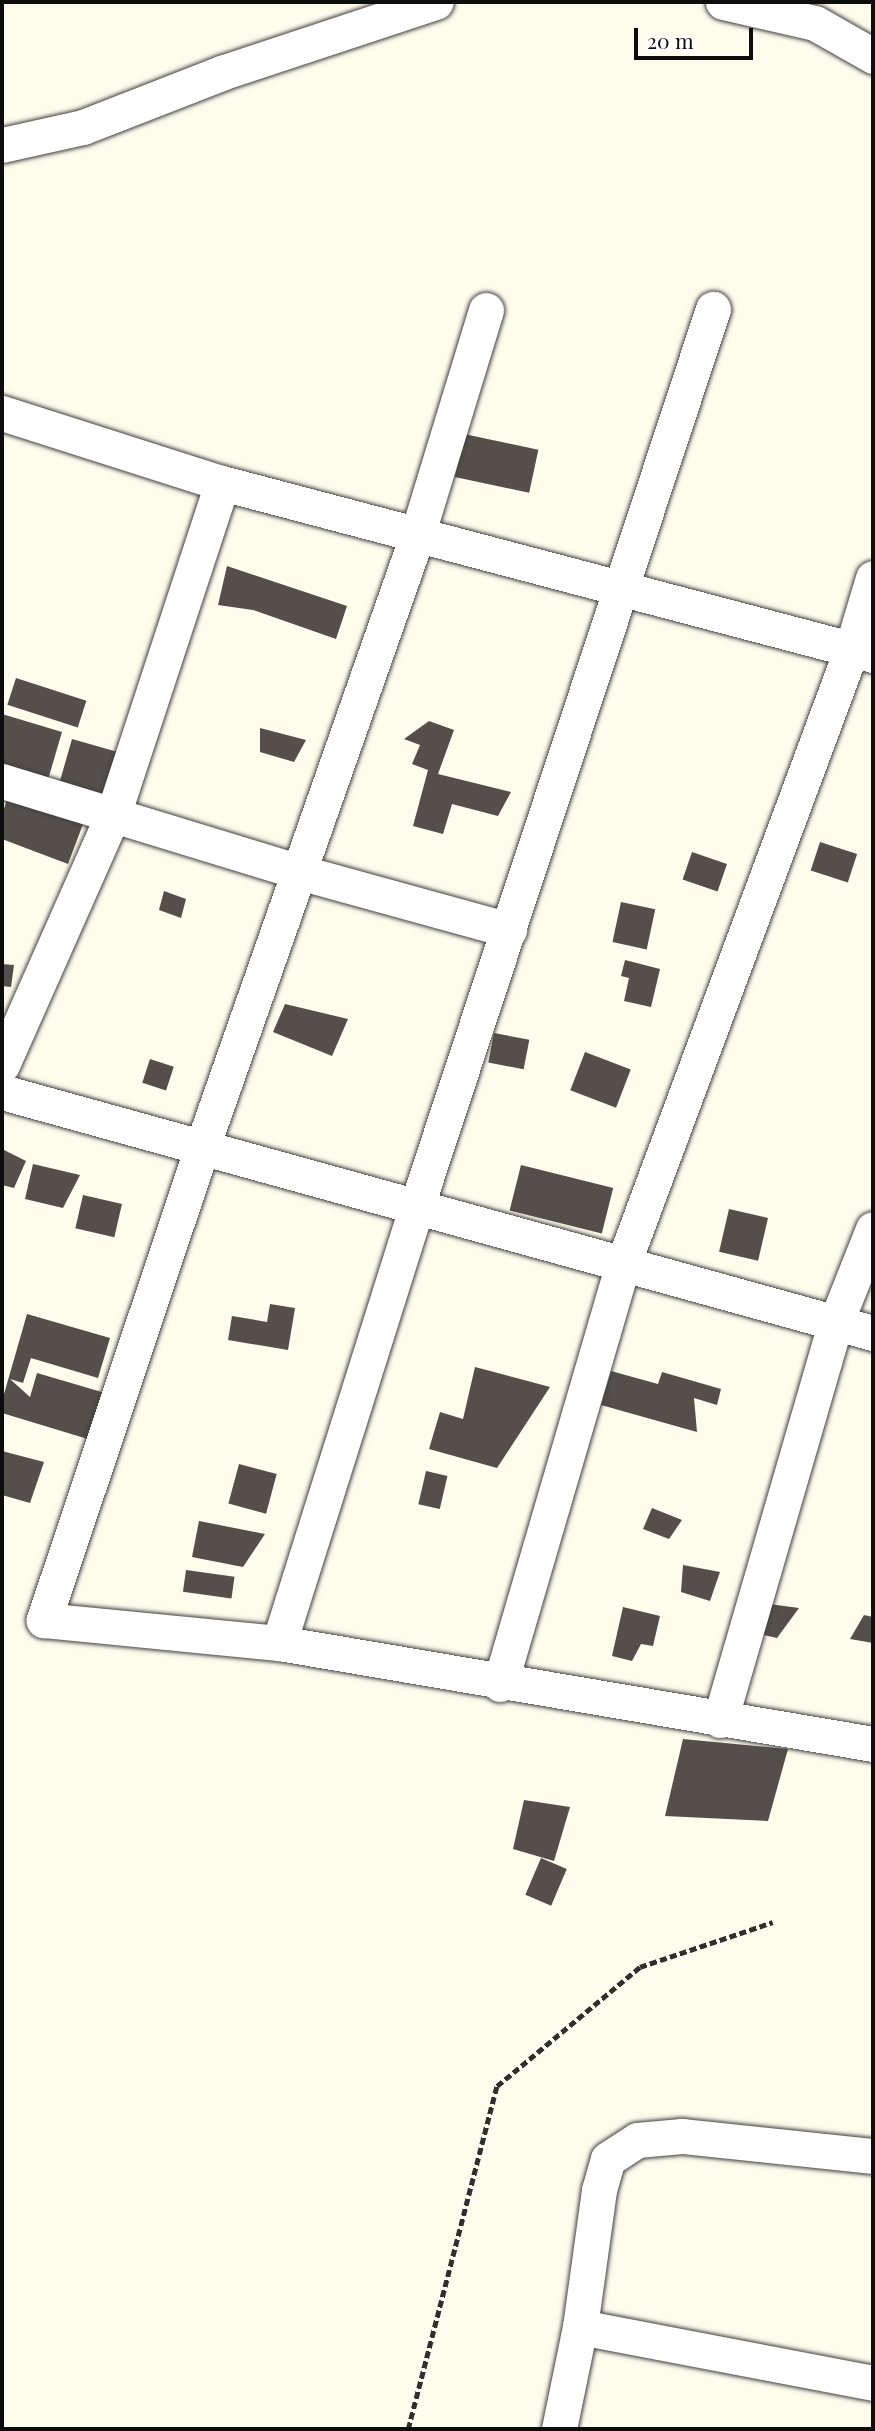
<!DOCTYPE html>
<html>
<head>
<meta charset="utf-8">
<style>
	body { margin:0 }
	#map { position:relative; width:875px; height:2431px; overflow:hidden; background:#fefced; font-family:"Playfair Display",serif }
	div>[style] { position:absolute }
	.building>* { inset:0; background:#544f4a; transform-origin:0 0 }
	.path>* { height:4.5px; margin-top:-2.25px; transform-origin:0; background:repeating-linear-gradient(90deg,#2f2f2f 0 7px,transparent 0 10.5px) }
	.roads { filter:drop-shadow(0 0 2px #404040) drop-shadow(0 0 2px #404040) }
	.street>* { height:35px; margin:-17.5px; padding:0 17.5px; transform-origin:17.5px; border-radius:17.5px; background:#fff }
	span { translate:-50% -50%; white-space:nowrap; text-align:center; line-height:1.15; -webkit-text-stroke:7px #fff; paint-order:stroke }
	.frame { position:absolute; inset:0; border:4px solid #0d0d0d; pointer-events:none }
	.scale { position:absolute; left:634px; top:28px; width:119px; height:32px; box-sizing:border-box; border:4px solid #0d0d0d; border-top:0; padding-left:9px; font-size:21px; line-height:24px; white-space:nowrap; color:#0d0d0d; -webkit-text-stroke:5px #fff; paint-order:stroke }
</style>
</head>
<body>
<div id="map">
	<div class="building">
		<i style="left:464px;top:434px;width:76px;height:44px;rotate:12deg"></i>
		<i style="clip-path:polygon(227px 566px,347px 606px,336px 639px,253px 610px,218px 605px)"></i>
		<i style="left:16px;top:678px;width:74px;height:28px;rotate:18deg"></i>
		<i style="clip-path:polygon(2px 714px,62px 732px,47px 783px,2px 770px)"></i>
		<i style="clip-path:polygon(429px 721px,454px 730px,438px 774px,511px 792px,498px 816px,452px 804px,443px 834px,413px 826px,428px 770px,412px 764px,420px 745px,404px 739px)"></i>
		<i style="clip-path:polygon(260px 728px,306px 740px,294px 762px,260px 752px)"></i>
		<i style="left:72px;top:739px;width:53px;height:49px;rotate:16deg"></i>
		<i style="clip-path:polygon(8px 797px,83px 824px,68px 864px,2px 839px,2px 814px)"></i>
		<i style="left:820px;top:842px;width:39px;height:30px;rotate:18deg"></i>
		<i style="left:692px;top:852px;width:37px;height:29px;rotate:19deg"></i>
		<i style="clip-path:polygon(164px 891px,186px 899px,181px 918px,159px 910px)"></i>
		<i style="left:621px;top:902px;width:35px;height:41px;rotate:12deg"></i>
		<i style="clip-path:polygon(625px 960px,660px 969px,651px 1007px,624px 1001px,629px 978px,621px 976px)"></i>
		<i style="clip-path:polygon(2px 964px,14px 965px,11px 987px,2px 986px)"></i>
		<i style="clip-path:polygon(285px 1004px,348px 1019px,332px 1056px,273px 1032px)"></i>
		<i style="left:494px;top:1033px;width:36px;height:30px;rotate:11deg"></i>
		<i style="left:585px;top:1052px;width:49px;height:41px;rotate:21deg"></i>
		<i style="left:150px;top:1059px;width:25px;height:25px;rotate:18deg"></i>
		<i style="clip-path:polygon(2px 1149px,26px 1161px,14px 1188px,2px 1185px)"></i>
		<i style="clip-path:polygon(33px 1164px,80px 1175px,63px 1208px,25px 1199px)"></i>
		<i style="left:521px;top:1165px;width:95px;height:47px;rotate:14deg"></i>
		<i style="left:83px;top:1195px;width:40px;height:34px;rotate:13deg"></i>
		<i style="left:729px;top:1209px;width:40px;height:44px;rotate:13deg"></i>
		<i style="clip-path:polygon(270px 1304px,295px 1308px,288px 1350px,228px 1340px,232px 1316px,267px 1322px)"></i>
		<i style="clip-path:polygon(27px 1314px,110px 1338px,98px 1378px,31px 1358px,23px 1383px,10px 1379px,30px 1397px,37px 1373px,105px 1393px,91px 1440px,2px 1413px,2px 1401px)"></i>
		<i style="clip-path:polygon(475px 1367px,550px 1387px,497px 1468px,429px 1449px,440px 1412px,463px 1419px)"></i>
		<i style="clip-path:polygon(611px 1371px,658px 1384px,662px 1372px,721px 1389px,717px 1405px,694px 1398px,697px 1432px,601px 1405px)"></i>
		<i style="clip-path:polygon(2px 1451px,44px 1462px,30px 1503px,2px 1495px)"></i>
		<i style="left:239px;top:1464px;width:39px;height:41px;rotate:15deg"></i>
		<i style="left:426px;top:1471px;width:22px;height:34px;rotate:13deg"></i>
		<i style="clip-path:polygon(652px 1508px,682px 1520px,669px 1539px,643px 1529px)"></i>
		<i style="clip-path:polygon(199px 1521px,265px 1534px,243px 1567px,192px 1557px)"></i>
		<i style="clip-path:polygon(683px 1565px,720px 1572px,710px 1601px,681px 1592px)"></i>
		<i style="left:186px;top:1570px;width:49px;height:22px;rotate:8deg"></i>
		<i style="clip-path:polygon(762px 1603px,799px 1608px,777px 1638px,751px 1632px)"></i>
		<i style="clip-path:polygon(623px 1607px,660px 1616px,653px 1646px,641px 1644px,632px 1661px,612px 1656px)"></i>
		<i style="clip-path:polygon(864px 1615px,873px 1617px,873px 1643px,850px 1639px)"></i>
		<i style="clip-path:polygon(683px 1739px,788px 1749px,768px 1821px,665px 1816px)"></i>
		<i style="clip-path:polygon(524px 1800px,570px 1807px,554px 1861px,513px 1849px)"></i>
		<i style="left:541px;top:1858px;width:28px;height:40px;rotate:23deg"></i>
	</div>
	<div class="path">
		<i style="left:408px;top:2429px;width:354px;rotate:-75.5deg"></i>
		<i style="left:497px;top:2086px;width:186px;rotate:-39.8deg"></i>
		<i style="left:640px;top:1967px;width:140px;rotate:-18.7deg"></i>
	</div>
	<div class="roads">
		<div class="street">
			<i style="left:723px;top:2px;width:94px;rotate:12.9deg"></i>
			<i style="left:815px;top:23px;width:67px;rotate:29.6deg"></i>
			<i style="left:2px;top:145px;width:83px;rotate:-12.5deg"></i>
			<i style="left:83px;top:127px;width:151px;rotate:-21.3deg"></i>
			<i style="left:224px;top:72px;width:223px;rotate:-18.3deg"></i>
			<i style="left:486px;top:310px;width:236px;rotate:107deg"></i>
			<i style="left:417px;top:536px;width:651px;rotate:109.38deg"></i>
			<i style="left:201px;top:1150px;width:496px;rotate:108.5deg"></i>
			<i style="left:44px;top:1620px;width:236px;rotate:5.6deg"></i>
			<i style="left:279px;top:1643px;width:603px;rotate:9.65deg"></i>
			<i style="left:2px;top:413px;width:231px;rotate:17.7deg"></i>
			<i style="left:222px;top:483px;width:673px;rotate:14.8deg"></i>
			<i style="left:2px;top:781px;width:311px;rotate:17deg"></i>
			<i style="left:299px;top:872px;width:218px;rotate:15.4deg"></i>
			<i style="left:2px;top:1065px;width:274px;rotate:-66.1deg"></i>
			<i style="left:113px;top:815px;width:349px;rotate:-71.8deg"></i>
			<i style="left:2px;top:1092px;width:904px;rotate:15.47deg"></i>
			<i style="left:279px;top:1643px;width:456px;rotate:-72.5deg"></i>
			<i style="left:416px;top:1208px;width:947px;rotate:-71.72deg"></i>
			<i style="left:500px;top:1684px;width:438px;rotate:-73.7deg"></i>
			<i style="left:623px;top:1264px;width:657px;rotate:-69.61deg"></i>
			<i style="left:852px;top:648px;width:73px;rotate:-73.3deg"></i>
			<i style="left:720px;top:1720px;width:415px;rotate:-73.8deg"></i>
			<i style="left:836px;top:1322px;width:100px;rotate:-68.3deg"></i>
			<i style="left:580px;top:2327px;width:138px;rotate:-82.1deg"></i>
			<i style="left:599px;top:2190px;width:32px;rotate:-74deg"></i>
			<i style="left:608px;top:2159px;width:35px;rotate:-33deg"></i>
			<i style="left:637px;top:2140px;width:45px;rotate:-5.1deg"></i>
			<i style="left:682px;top:2136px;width:192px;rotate:6deg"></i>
			<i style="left:559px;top:2429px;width:104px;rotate:-78.4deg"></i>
			<i style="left:580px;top:2327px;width:298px;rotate:10.8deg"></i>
		</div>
	</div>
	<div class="frame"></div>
	<div class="scale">20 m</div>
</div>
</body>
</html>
